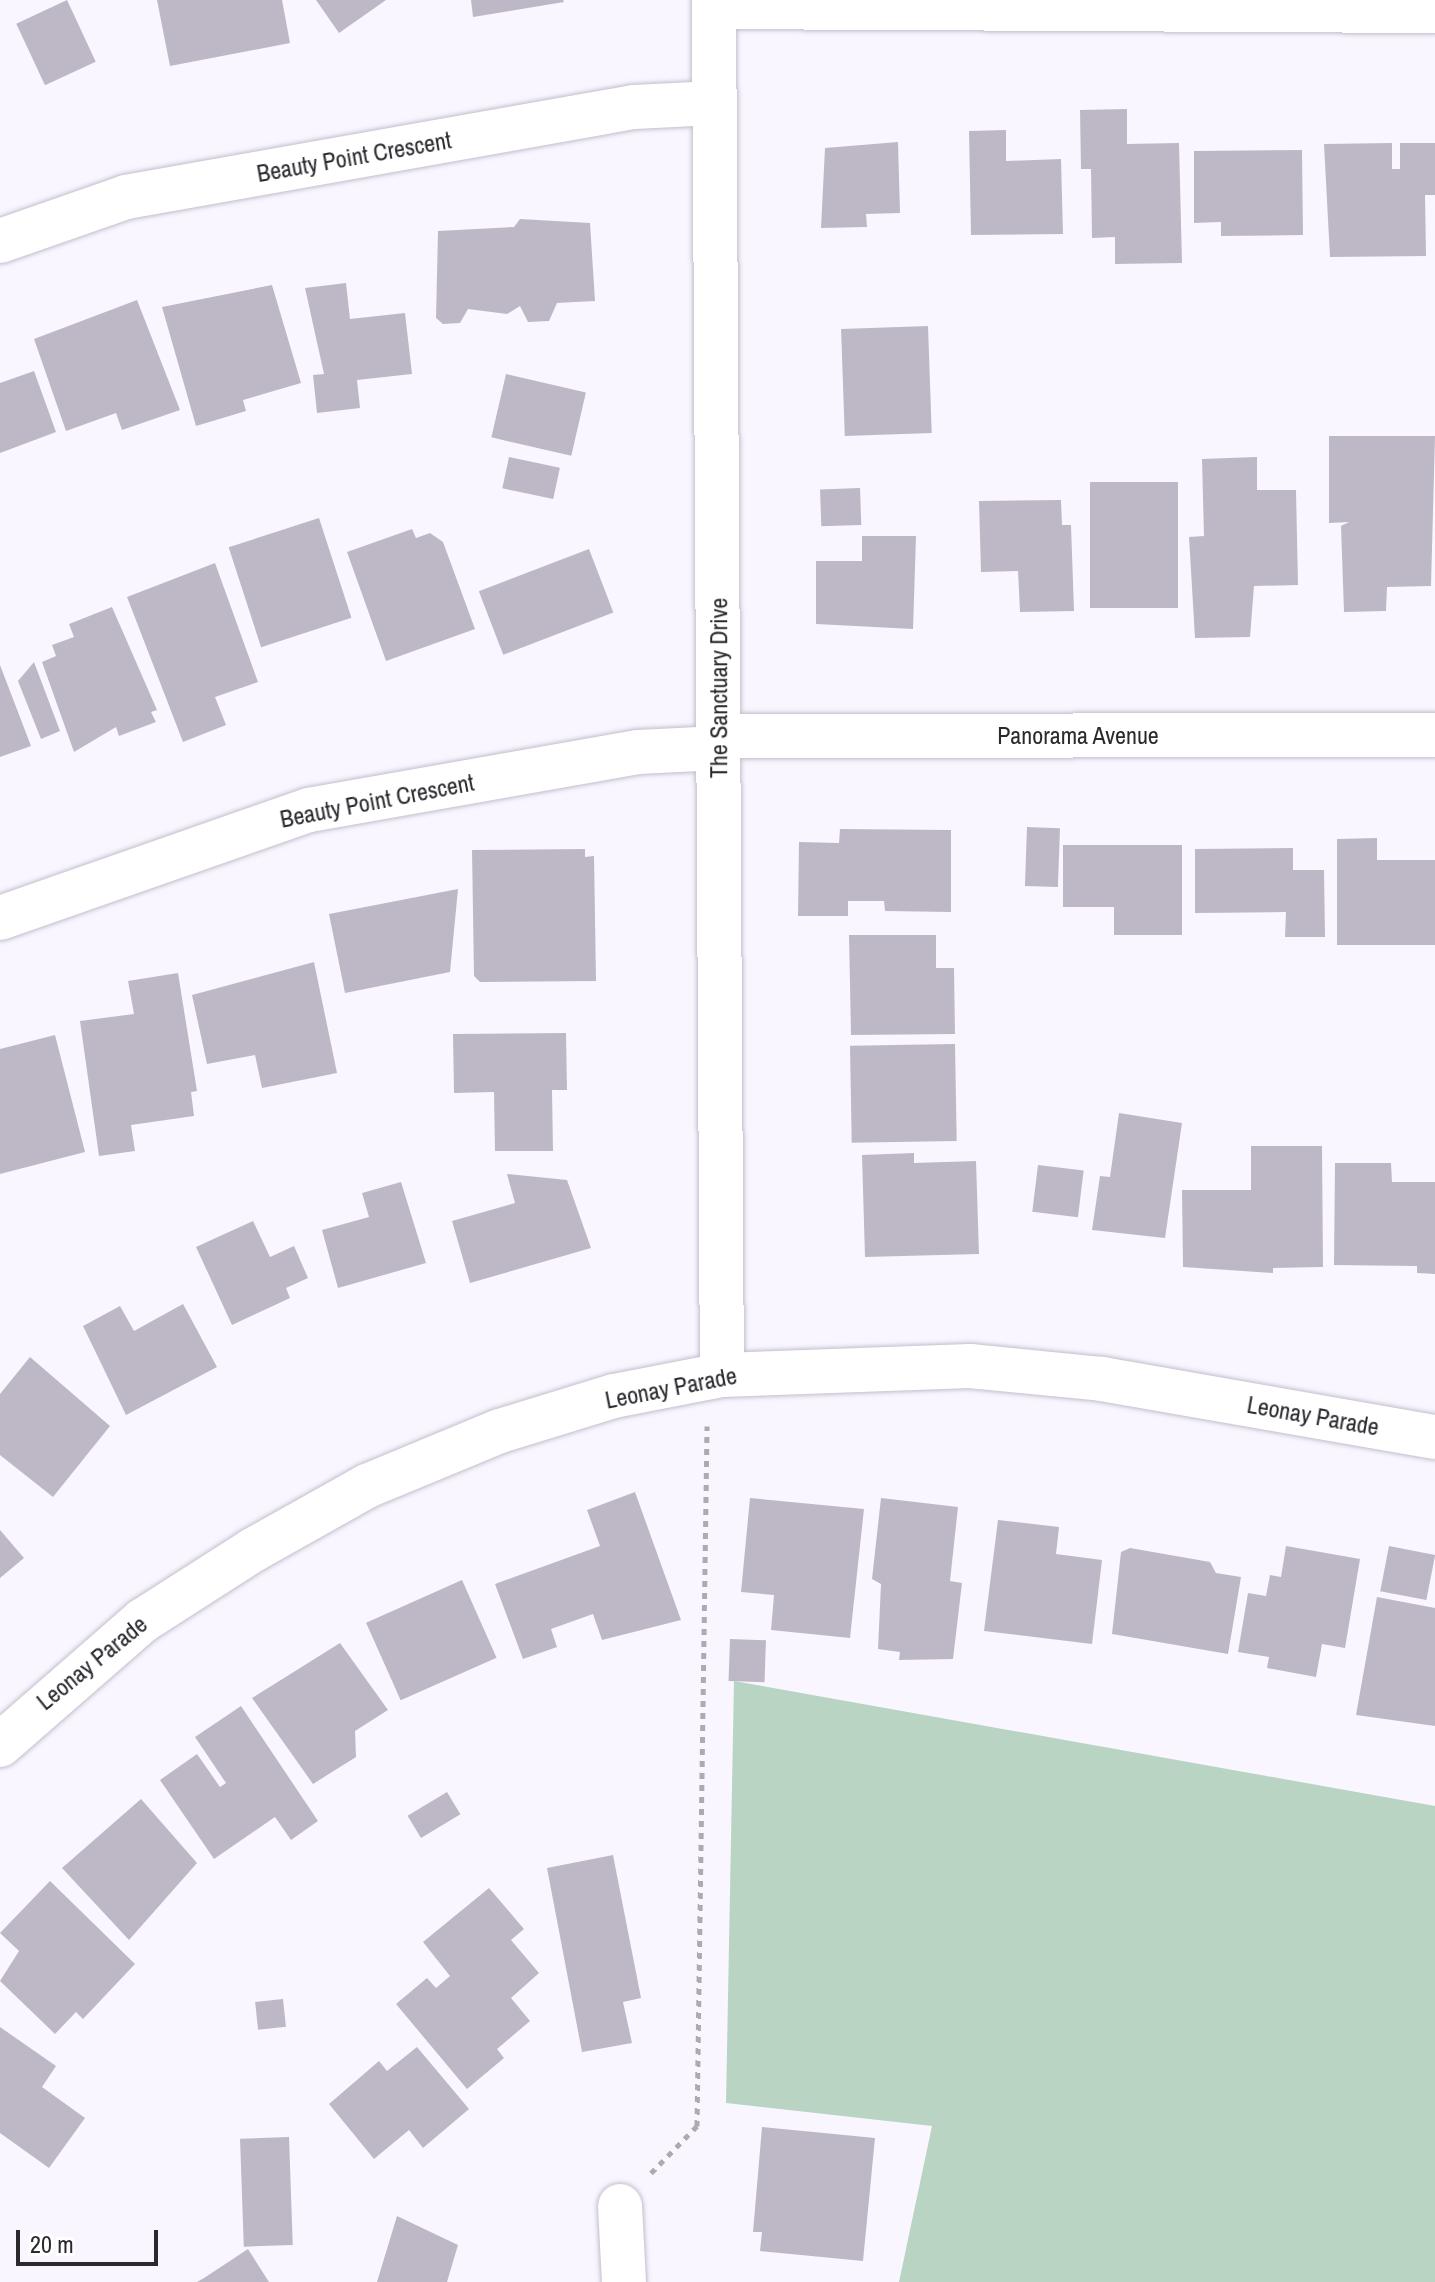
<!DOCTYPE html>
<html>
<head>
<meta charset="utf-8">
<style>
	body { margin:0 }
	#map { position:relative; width:1435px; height:2282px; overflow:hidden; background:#f9f6ff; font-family:"Archivo Narrow",sans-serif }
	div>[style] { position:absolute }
	.green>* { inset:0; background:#b9d4c2 }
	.building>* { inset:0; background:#beb8c6; transform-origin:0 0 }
	.path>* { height:5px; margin-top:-2.5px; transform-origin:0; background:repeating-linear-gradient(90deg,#adaab2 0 6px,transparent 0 12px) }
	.roads { filter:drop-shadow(0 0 2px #c4becc) drop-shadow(0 0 2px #c4becc) }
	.minor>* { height:44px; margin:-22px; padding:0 22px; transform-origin:22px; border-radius:22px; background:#fff }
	span { translate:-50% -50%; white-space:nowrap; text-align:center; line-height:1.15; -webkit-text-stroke:8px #fff; paint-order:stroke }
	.street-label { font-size:24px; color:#2b282e }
	.scale { position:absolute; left:16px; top:2230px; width:142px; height:36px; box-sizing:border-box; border:4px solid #2b282e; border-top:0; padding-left:10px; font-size:24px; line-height:28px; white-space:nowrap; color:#2b282e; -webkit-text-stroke:6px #fff; paint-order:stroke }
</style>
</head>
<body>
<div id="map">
	<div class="green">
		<i style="clip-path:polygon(734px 1681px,1435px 1806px,1435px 2282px,899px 2282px,932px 2126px,726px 2103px)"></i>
	</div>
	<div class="building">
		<i style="left:67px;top:0;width:68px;height:56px;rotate:65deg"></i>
		<i style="clip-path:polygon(157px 0,282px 0,290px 43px,170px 66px)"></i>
		<i style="clip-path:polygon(316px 0,386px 0,339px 33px)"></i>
		<i style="clip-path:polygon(471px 0,563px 0,564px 2px,473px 17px)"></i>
		<i style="clip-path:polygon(1127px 109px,1127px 144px,1179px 143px,1182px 263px,1115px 264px,1115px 237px,1092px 238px,1091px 169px,1081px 169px,1080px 110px)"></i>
		<i style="clip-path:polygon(1006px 130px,1006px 161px,1061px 159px,1063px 234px,971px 235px,969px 131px)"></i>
		<i style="clip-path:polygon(898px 142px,900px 213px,866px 214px,867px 227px,821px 228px,825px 148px)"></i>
		<i style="clip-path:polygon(1392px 143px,1392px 169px,1400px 169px,1400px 143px,1435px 143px,1435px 195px,1425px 195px,1426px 256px,1330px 257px,1324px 144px)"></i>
		<i style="clip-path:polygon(1302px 150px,1303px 235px,1221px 236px,1221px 222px,1194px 223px,1194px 151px)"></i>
		<i style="clip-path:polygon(520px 219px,590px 223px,595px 301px,557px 303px,549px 321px,528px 322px,520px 306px,507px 314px,468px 309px,460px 323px,443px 324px,436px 318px,438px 231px,514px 227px)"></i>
		<i style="clip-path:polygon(346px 283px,350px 319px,405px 313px,412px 374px,357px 380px,360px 408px,317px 413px,313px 375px,324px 374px,305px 288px)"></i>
		<i style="clip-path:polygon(272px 285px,301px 383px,243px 400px,246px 411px,196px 426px,162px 307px)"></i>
		<i style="clip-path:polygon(137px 300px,180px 410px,122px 430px,116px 413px,66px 431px,34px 339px)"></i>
		<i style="left:928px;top:326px;width:107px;height:87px;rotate:88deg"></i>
		<i style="clip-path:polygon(34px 371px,56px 432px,0 453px,0 383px)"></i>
		<i style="left:506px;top:374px;width:82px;height:65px;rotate:13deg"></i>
		<i style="clip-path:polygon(1329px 436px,1435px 436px,1431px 586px,1387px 587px,1386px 611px,1344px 612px,1341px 526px,1349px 522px,1329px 523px)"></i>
		<i style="left:509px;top:457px;width:52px;height:32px;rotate:12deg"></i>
		<i style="clip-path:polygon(1257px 457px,1257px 490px,1296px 490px,1298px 585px,1254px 586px,1250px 637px,1195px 638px,1189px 537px,1204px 536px,1202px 459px)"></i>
		<i style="left:1178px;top:482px;width:126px;height:88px;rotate:90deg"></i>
		<i style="left:860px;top:488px;width:37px;height:40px;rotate:88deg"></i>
		<i style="clip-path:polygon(1061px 500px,1062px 525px,1071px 525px,1074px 611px,1020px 612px,1018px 571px,981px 572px,979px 501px)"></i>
		<i style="left:319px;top:518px;width:105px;height:95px;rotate:72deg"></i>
		<i style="clip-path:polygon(412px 529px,416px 538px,430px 533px,443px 542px,475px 629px,386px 661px,347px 552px)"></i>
		<i style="clip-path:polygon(862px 536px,916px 536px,913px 629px,816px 624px,816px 561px,862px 561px)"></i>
		<i style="left:589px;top:549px;width:68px;height:118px;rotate:69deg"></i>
		<i style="clip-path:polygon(215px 563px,258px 682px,215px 697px,226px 725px,183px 742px,127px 597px)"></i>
		<i style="clip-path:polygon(112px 607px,157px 710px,151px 712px,156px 722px,119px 736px,116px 727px,74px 752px,42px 662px,56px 656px,52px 645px,74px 637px,69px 624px)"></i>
		<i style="clip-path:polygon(34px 662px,60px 731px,41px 739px,18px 681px)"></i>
		<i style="clip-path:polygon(0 665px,31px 746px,0 757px)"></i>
		<i style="left:1027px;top:827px;width:33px;height:59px;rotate:2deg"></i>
		<i style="clip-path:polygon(840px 829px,951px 830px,951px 912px,885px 911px,884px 901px,848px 901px,848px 916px,798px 916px,799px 842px,839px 843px)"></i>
		<i style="clip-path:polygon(1377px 838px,1377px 860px,1435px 860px,1435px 945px,1337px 945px,1337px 839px)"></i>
		<i style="clip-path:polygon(1063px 845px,1182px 845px,1182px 935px,1114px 935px,1114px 907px,1063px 907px)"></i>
		<i style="clip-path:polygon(1293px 848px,1293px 870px,1324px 870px,1325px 937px,1285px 937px,1286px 912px,1195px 913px,1195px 849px)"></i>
		<i style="clip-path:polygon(585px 849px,585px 857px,594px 856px,596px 981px,480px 982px,474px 976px,472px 850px)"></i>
		<i style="clip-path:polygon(458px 889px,450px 972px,345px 993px,329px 914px)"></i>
		<i style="clip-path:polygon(849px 935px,936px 935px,936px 968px,954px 968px,955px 1034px,851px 1035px)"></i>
		<i style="clip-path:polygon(314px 962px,337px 1073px,262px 1088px,255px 1055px,207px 1064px,192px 995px)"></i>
		<i style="clip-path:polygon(178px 973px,197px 1091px,191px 1092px,194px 1116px,131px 1125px,135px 1151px,99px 1156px,80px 1021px,134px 1014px,128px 981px)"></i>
		<i style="clip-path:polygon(566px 1033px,567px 1090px,552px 1090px,553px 1151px,495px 1151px,494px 1092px,454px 1093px,453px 1034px)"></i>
		<i style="clip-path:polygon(55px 1035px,85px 1152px,0 1174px,0 1049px)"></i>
		<i style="left:955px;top:1044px;width:97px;height:105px;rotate:89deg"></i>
		<i style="clip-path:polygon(1119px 1113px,1182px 1123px,1165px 1238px,1092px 1230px,1100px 1176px,1110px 1177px)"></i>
		<i style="clip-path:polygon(1251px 1146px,1322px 1146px,1323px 1267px,1273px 1268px,1273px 1273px,1183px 1267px,1182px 1190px,1251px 1190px)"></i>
		<i style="clip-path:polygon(914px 1153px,914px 1163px,976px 1161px,979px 1254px,865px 1257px,862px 1155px)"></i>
		<i style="clip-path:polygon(1335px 1163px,1391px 1163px,1392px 1182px,1435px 1182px,1435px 1274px,1417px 1273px,1417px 1266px,1334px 1265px)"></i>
		<i style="left:1038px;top:1165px;width:46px;height:47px;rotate:7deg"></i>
		<i style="clip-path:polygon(507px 1174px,567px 1180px,591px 1248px,470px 1283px,452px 1221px,515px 1203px)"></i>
		<i style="clip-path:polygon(401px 1182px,426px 1263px,338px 1288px,322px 1230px,369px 1217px,362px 1193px)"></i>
		<i style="clip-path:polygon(253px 1221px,270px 1257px,294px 1246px,308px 1278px,286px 1288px,290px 1298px,232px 1325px,196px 1247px)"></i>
		<i style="clip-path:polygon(183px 1304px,217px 1367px,126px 1415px,83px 1326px,120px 1306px,134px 1331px)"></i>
		<i style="clip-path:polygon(30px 1357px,110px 1426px,53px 1497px,0 1455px,0 1394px)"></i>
		<i style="clip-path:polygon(635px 1492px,681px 1620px,602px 1640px,593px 1614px,551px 1629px,557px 1647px,523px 1659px,495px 1584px,600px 1546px,587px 1510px)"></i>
		<i style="clip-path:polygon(750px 1498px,864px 1509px,850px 1638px,771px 1630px,774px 1595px,741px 1592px)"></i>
		<i style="clip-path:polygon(881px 1498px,958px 1507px,950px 1581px,962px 1583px,953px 1659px,899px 1660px,900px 1652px,878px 1649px,881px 1584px,872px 1579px)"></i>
		<i style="clip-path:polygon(998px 1520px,1059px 1527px,1056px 1554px,1102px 1560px,1092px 1644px,984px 1631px)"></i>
		<i style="clip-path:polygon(0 1530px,24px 1558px,0 1578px)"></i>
		<i style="clip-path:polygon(1286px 1546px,1360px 1559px,1345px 1648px,1322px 1644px,1316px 1677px,1267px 1668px,1269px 1657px,1238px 1652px,1248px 1593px,1266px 1596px,1270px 1575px,1281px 1577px)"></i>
		<i style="left:1389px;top:1546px;width:47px;height:46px;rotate:11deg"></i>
		<i style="clip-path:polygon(1130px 1548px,1210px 1562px,1216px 1573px,1241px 1577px,1228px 1654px,1112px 1634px,1121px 1552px)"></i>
		<i style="left:462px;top:1580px;width:85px;height:105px;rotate:66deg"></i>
		<i style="clip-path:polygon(1377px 1597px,1435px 1608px,1435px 1726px,1356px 1715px)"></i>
		<i style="left:730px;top:1639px;width:36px;height:42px;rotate:2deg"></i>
		<i style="clip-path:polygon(340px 1643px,388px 1710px,355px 1731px,356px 1757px,313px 1784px,252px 1698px)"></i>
		<i style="clip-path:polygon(241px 1706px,318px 1821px,291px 1840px,275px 1817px,214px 1859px,160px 1780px,197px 1754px,220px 1787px,226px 1783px,195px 1737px)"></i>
		<i style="left:447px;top:1792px;width:26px;height:46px;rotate:59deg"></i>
		<i style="clip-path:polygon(141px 1799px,197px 1863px,129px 1940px,62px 1868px)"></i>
		<i style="clip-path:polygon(613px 1855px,641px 1998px,623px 2002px,632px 2043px,582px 2052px,547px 1868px)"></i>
		<i style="clip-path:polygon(50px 1881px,135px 1964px,83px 2019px,76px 2012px,55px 2034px,0 1981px,19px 1951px,0 1933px)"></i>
		<i style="clip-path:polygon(489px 1888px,524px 1929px,511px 1940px,539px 1973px,511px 1998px,530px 2021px,497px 2049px,504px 2058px,467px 2089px,396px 2004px,427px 1978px,436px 1988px,450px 1976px,423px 1942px)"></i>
		<i style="left:283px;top:1999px;width:28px;height:28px;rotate:84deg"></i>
		<i style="clip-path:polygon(0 2027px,56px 2066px,42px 2087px,85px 2118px,49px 2168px,0 2133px)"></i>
		<i style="clip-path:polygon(417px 2047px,469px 2109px,423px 2148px,409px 2130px,374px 2159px,329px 2104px,379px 2061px,387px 2071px)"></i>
		<i style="clip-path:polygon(762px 2127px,875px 2138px,863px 2261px,760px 2251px,762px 2232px,753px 2232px)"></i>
		<i style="left:289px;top:2137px;width:108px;height:49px;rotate:88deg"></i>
		<i style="clip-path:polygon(397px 2216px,458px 2245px,447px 2282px,377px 2282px)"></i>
		<i style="clip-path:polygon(248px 2249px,269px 2282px,197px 2282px,204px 2278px)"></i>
	</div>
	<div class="path">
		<i style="left:651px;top:2173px;width:66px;rotate:-45.6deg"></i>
		<i style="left:697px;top:2126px;width:700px;rotate:-89.18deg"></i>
	</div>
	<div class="roads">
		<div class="minor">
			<i style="left:714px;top:0;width:1375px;rotate:89.67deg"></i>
			<i style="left:714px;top:7px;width:721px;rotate:0.32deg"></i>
			<i style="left:0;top:241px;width:133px;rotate:-19.2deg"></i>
			<i style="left:126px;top:197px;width:516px;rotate:-10.05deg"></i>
			<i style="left:634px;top:107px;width:80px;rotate:-2.9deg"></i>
			<i style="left:720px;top:736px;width:715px;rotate:-0.08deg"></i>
			<i style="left:0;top:918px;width:327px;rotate:-19.3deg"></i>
			<i style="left:309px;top:810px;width:334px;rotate:-10deg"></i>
			<i style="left:638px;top:752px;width:81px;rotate:-2.8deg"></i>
			<i style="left:0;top:1745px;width:189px;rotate:-41.1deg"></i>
			<i style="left:142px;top:1621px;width:132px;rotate:-32.6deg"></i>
			<i style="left:253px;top:1550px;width:131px;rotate:-29.3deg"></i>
			<i style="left:367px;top:1486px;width:144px;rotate:-22.5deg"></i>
			<i style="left:500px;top:1431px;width:119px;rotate:-17.1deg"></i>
			<i style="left:614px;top:1396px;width:110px;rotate:-11deg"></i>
			<i style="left:722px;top:1375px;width:248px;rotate:-2.1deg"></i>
			<i style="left:970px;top:1366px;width:133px;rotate:5.6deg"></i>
			<i style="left:1102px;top:1379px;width:338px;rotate:9.9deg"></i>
			<i style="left:620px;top:2206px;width:76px;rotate:87deg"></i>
		</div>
	</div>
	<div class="street-label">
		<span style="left:354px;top:157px;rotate:-10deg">Beauty Point Crescent</span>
		<span style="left:719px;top:688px;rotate:-90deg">The Sanctuary Drive</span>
		<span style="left:1078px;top:736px">Panorama Avenue</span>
		<span style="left:377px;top:801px;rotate:-11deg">Beauty Point Crescent</span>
		<span style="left:671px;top:1388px;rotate:-11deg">Leonay Parade</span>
		<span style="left:1313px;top:1416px;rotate:10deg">Leonay Parade</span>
		<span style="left:92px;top:1663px;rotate:-39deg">Leonay Parade</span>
	</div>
	<div class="scale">20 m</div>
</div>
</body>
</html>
